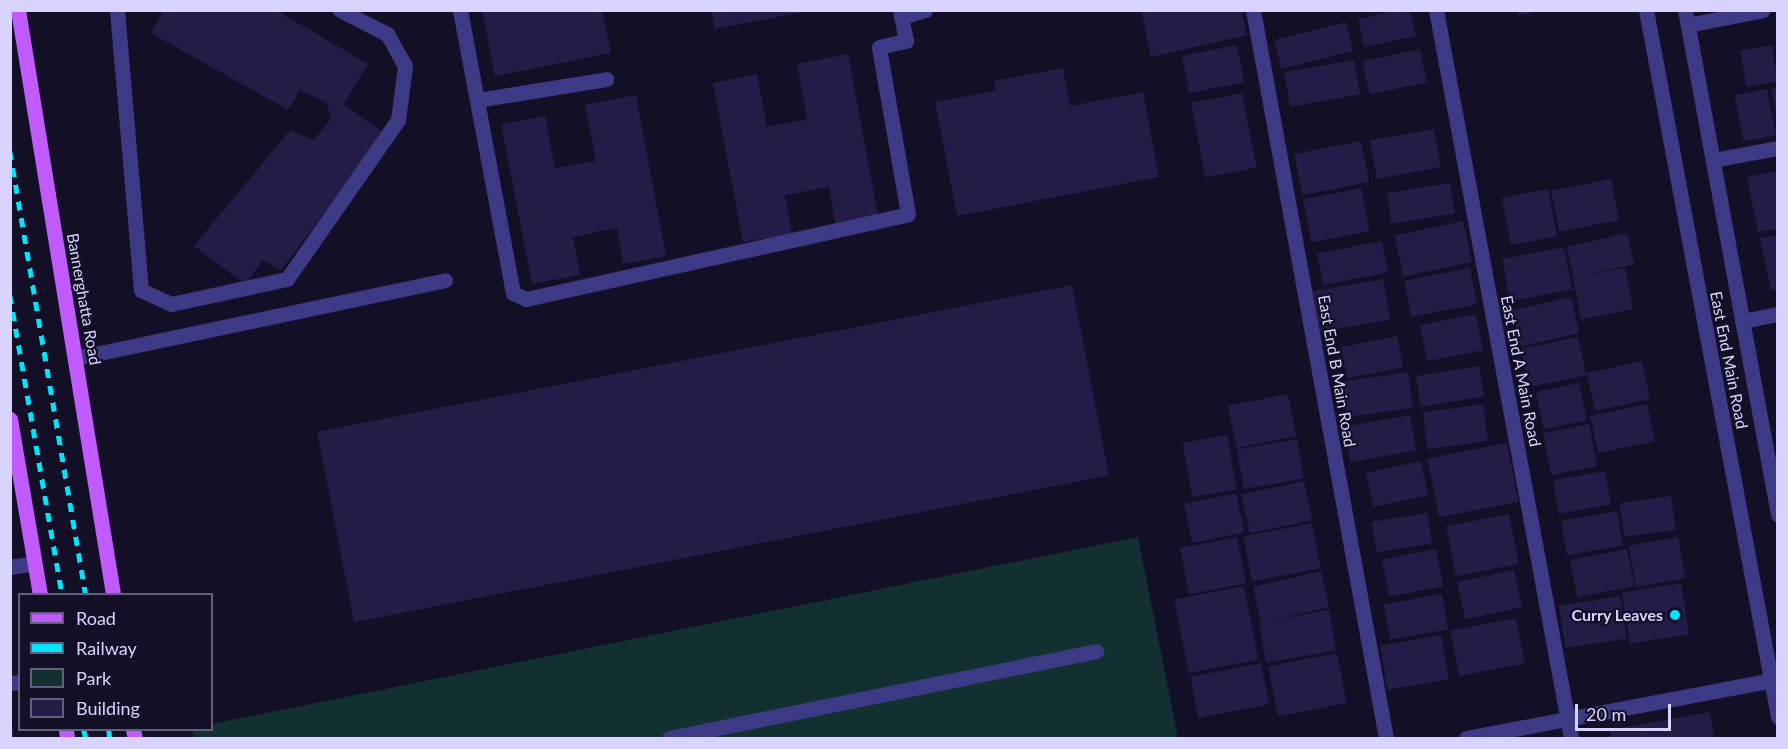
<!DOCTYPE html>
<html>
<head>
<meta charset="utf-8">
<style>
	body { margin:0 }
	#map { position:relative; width:1788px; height:749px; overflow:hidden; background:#130f26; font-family:Lato,sans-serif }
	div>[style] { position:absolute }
	.green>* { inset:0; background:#12302f }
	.building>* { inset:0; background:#241b47; transform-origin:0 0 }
	.service>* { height:15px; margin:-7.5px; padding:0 7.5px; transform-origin:7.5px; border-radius:7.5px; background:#3d3a85 }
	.minor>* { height:15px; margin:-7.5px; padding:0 7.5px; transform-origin:7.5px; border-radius:7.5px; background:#3d3a85 }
	.tertiary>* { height:15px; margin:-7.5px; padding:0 7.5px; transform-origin:7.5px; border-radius:7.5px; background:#3d3a85 }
	.primary>* { height:15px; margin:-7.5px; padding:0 7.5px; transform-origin:7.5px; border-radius:7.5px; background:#c25bff }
	.rail>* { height:4.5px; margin-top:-2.25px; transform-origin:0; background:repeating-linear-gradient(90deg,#00e5ff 0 9px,transparent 0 17px) }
	.dots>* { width:16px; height:16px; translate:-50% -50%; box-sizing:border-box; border:3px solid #130f26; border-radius:50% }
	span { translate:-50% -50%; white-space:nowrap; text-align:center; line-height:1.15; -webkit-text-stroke:4.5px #130f26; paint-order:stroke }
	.street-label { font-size:16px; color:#d9d4ff }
	.poi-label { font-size:16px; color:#d9d4ff; font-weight:700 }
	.right { translate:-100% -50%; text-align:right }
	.frame { position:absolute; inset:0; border:12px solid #d9d4ff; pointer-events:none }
	.legend { position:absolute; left:18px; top:593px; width:195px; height:138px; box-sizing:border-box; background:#130f26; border:2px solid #625e7d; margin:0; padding:8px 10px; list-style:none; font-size:18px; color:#d9d4ff }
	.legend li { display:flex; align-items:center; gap:12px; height:30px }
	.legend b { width:30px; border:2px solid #625e7d }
	.scale { position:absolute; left:1575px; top:704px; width:96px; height:27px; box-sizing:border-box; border:3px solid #d9d4ff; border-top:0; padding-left:8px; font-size:18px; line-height:21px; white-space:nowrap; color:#d9d4ff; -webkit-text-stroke:4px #130f26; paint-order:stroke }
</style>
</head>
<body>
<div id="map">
	<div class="green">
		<i style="clip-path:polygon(1138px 537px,1178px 738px,194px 738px,192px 730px,212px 730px,212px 724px)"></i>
	</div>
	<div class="building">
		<i style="clip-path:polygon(164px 10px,276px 10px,368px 64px,344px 104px,385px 134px,281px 270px,263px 260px,245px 284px,194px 246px,290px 130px,314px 140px,331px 119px,326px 102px,300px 90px,288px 110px,151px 33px)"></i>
		<i style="clip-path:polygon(482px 10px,602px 10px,611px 53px,495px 76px)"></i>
		<i style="clip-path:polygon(711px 10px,803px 10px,803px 12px,715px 29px)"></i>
		<i style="clip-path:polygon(1141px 10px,1241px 10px,1247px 35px,1151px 57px)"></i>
		<i style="clip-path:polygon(1398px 10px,1410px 10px,1416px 36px,1364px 47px,1358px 19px)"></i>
		<i style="clip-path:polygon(1517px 10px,1537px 10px,1537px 11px,1518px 16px)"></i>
		<i style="left:1346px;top:22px;width:30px;height:74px;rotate:76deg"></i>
		<i style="left:1237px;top:45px;width:38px;height:56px;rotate:79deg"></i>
		<i style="left:1772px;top:45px;width:37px;height:32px;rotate:81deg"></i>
		<i style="left:1420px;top:49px;width:34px;height:59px;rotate:78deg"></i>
		<i style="clip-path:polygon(848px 54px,878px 215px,835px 223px,829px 187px,785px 195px,792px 234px,743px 242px,713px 83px,757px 74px,767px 127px,807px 119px,797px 64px)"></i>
		<i style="left:1354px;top:60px;width:35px;height:71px;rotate:80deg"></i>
		<i style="clip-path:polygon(1063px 68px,1070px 106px,1143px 92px,1159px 177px,957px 216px,935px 102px,995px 91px,994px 81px)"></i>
		<i style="clip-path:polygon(1778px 88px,1778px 115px,1776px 115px,1771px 89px)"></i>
		<i style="left:1767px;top:89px;width:47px;height:33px;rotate:79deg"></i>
		<i style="left:1242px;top:93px;width:76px;height:52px;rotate:79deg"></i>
		<i style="clip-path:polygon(636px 95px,666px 256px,623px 264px,617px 228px,573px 237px,580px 275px,532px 284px,501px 124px,545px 116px,555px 168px,596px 161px,585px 105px)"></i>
		<i style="left:1434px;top:129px;width:39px;height:65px;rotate:80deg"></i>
		<i style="left:1361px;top:141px;width:42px;height:68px;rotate:79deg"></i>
		<i style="clip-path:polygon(1778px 171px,1778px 229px,1758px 232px,1747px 177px)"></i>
		<i style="left:1611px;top:179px;width:42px;height:61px;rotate:79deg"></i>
		<i style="left:1450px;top:183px;width:31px;height:64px;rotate:81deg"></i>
		<i style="left:1361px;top:188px;width:44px;height:59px;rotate:79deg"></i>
		<i style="left:1548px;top:189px;width:48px;height:47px;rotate:79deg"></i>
		<i style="left:1463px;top:221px;width:42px;height:70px;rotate:78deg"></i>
		<i style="left:1627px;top:233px;width:32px;height:62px;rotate:77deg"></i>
		<i style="clip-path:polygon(1778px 235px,1778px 289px,1771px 290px,1760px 238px)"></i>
		<i style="left:1382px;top:241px;width:32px;height:66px;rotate:79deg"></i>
		<i style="left:1564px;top:247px;width:43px;height:63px;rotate:79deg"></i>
		<i style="left:1470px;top:268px;width:37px;height:67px;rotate:79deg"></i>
		<i style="left:1625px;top:268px;width:42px;height:53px;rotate:79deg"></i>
		<i style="left:1383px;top:279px;width:41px;height:71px;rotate:80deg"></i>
		<i style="left:1072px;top:285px;width:194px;height:769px;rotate:79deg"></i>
		<i style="left:1571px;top:297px;width:37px;height:60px;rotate:77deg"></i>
		<i style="left:1476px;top:314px;width:37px;height:57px;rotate:79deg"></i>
		<i style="left:1397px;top:336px;width:32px;height:57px;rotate:79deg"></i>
		<i style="clip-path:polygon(1578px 337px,1586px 373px,1642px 361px,1650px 399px,1595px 411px,1587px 375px,1529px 387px,1521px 349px)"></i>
		<i style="left:1479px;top:366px;width:31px;height:64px;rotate:81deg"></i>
		<i style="left:1408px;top:372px;width:36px;height:67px;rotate:82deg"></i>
		<i style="left:1579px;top:383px;width:38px;height:44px;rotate:78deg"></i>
		<i style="left:1288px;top:394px;width:43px;height:61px;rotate:79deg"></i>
		<i style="left:1483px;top:404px;width:37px;height:61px;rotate:82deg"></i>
		<i style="left:1647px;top:404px;width:38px;height:58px;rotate:78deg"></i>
		<i style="left:1410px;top:415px;width:36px;height:67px;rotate:80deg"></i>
		<i style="left:1589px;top:424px;width:43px;height:47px;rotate:79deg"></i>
		<i style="left:1227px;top:435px;width:55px;height:45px;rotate:80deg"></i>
		<i style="left:1297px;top:439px;width:40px;height:61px;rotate:80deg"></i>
		<i style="left:1507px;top:443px;width:60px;height:81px;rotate:79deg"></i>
		<i style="left:1421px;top:461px;width:35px;height:56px;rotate:78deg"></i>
		<i style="left:1605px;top:471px;width:34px;height:53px;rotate:80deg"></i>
		<i style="left:1304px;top:481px;width:40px;height:64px;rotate:78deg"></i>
		<i style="left:1236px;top:493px;width:40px;height:53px;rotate:78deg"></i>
		<i style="left:1671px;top:496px;width:34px;height:52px;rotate:82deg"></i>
		<i style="left:1617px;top:511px;width:35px;height:57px;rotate:80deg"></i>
		<i style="left:1427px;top:513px;width:31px;height:56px;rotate:81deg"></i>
		<i style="left:1509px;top:514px;width:51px;height:64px;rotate:79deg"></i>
		<i style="left:1312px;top:523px;width:46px;height:70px;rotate:79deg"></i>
		<i style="left:1237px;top:537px;width:47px;height:58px;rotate:79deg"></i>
		<i style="left:1678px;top:537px;width:42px;height:50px;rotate:80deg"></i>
		<i style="left:1436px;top:549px;width:38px;height:55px;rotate:79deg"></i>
		<i style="left:1627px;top:549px;width:38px;height:58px;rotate:79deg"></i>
		<i style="left:1514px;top:570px;width:38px;height:58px;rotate:78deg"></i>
		<i style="left:1321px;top:571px;width:37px;height:70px;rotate:77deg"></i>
		<i style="left:1681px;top:583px;width:52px;height:60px;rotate:81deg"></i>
		<i style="left:1244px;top:586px;width:75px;height:71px;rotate:79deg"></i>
		<i style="left:1442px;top:594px;width:36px;height:59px;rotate:80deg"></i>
		<i style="left:1620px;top:596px;width:43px;height:62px;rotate:81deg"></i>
		<i style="left:1329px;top:610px;width:41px;height:71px;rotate:80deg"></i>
		<i style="left:1516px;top:618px;width:46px;height:67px;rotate:79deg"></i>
		<i style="left:1441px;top:635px;width:45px;height:62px;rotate:80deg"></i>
		<i style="left:1337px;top:653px;width:51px;height:70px;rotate:79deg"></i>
		<i style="left:1261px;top:663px;width:42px;height:72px;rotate:79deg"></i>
		<i style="clip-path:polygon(1710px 712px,1714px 738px,1611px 738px,1609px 730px)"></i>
		<i style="clip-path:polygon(10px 723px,12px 723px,14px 738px,10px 738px)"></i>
	</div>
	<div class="service">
		<i style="left:117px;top:10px;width:281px;rotate:85.1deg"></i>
		<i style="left:141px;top:290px;width:33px;rotate:25deg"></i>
		<i style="left:171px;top:304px;width:119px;rotate:-12.2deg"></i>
		<i style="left:287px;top:279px;width:194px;rotate:-55.1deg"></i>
		<i style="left:398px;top:120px;width:54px;rotate:-82.6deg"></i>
		<i style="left:405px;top:66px;width:37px;rotate:-119deg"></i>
		<i style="left:387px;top:34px;width:53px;rotate:-152.9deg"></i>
		<i style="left:460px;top:10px;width:288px;rotate:79.4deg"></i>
		<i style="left:513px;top:293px;width:14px;rotate:25deg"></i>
		<i style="left:526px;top:299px;width:391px;rotate:-12.5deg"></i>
		<i style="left:908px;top:214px;width:169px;rotate:-99.9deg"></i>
		<i style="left:879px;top:47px;width:28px;rotate:-13deg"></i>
		<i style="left:906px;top:41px;width:32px;rotate:-101deg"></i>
		<i style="left:477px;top:100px;width:131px;rotate:-9.2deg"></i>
		<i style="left:76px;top:358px;width:377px;rotate:-11.9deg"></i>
		<i style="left:669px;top:738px;width:436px;rotate:-11.5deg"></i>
	</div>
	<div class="minor">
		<i style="left:1253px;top:10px;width:740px;rotate:79.65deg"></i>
		<i style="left:1436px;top:10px;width:740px;rotate:79.49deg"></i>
		<i style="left:901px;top:17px;width:25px;rotate:-16deg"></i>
		<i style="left:1688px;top:25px;width:76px;rotate:-11.3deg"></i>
		<i style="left:1713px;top:160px;width:66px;rotate:-10.5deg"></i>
		<i style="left:1742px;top:321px;width:37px;rotate:-11deg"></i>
		<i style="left:10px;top:567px;width:24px;rotate:-9deg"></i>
		<i style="left:10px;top:683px;width:10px;rotate:-6deg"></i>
	</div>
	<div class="tertiary">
		<i style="left:1646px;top:10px;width:719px;rotate:79.42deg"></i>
		<i style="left:1685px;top:10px;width:513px;rotate:79.55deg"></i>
		<i style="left:1466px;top:738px;width:318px;rotate:-10.7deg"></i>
	</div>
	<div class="primary">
		<i style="left:18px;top:10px;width:592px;rotate:80.76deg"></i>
		<i style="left:10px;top:419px;width:178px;rotate:80.3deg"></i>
		<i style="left:66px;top:730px;width:8px;rotate:83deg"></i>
		<i style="left:133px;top:730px;width:8px;rotate:76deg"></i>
	</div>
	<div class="rail">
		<i style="left:10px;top:151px;width:449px;rotate:80.3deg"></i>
		<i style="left:10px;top:295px;width:303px;rotate:80.1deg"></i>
		<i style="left:84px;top:730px;width:8px;rotate:76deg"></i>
		<i style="left:109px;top:730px;width:8px;rotate:83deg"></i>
	</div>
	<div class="dots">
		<i style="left:1675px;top:615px;background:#00e5ff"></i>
	</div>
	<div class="street-label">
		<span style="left:84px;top:299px;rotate:80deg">Bannerghatta Road</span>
		<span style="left:1729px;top:360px;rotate:79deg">East End Main Road</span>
		<span style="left:1337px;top:371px;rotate:80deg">East End B Main Road</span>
		<span style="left:1521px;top:371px;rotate:79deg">East End A Main Road</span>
	</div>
	<div class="poi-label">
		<span class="right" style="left:1663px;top:615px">Curry Leaves</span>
	</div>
	<div class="frame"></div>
	<ul class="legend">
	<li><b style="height:8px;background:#c25bff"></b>Road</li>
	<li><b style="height:8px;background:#00e5ff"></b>Railway</li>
	<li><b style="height:16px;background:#12302f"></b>Park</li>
	<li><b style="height:16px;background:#241b47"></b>Building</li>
	</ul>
	<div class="scale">20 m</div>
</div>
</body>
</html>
